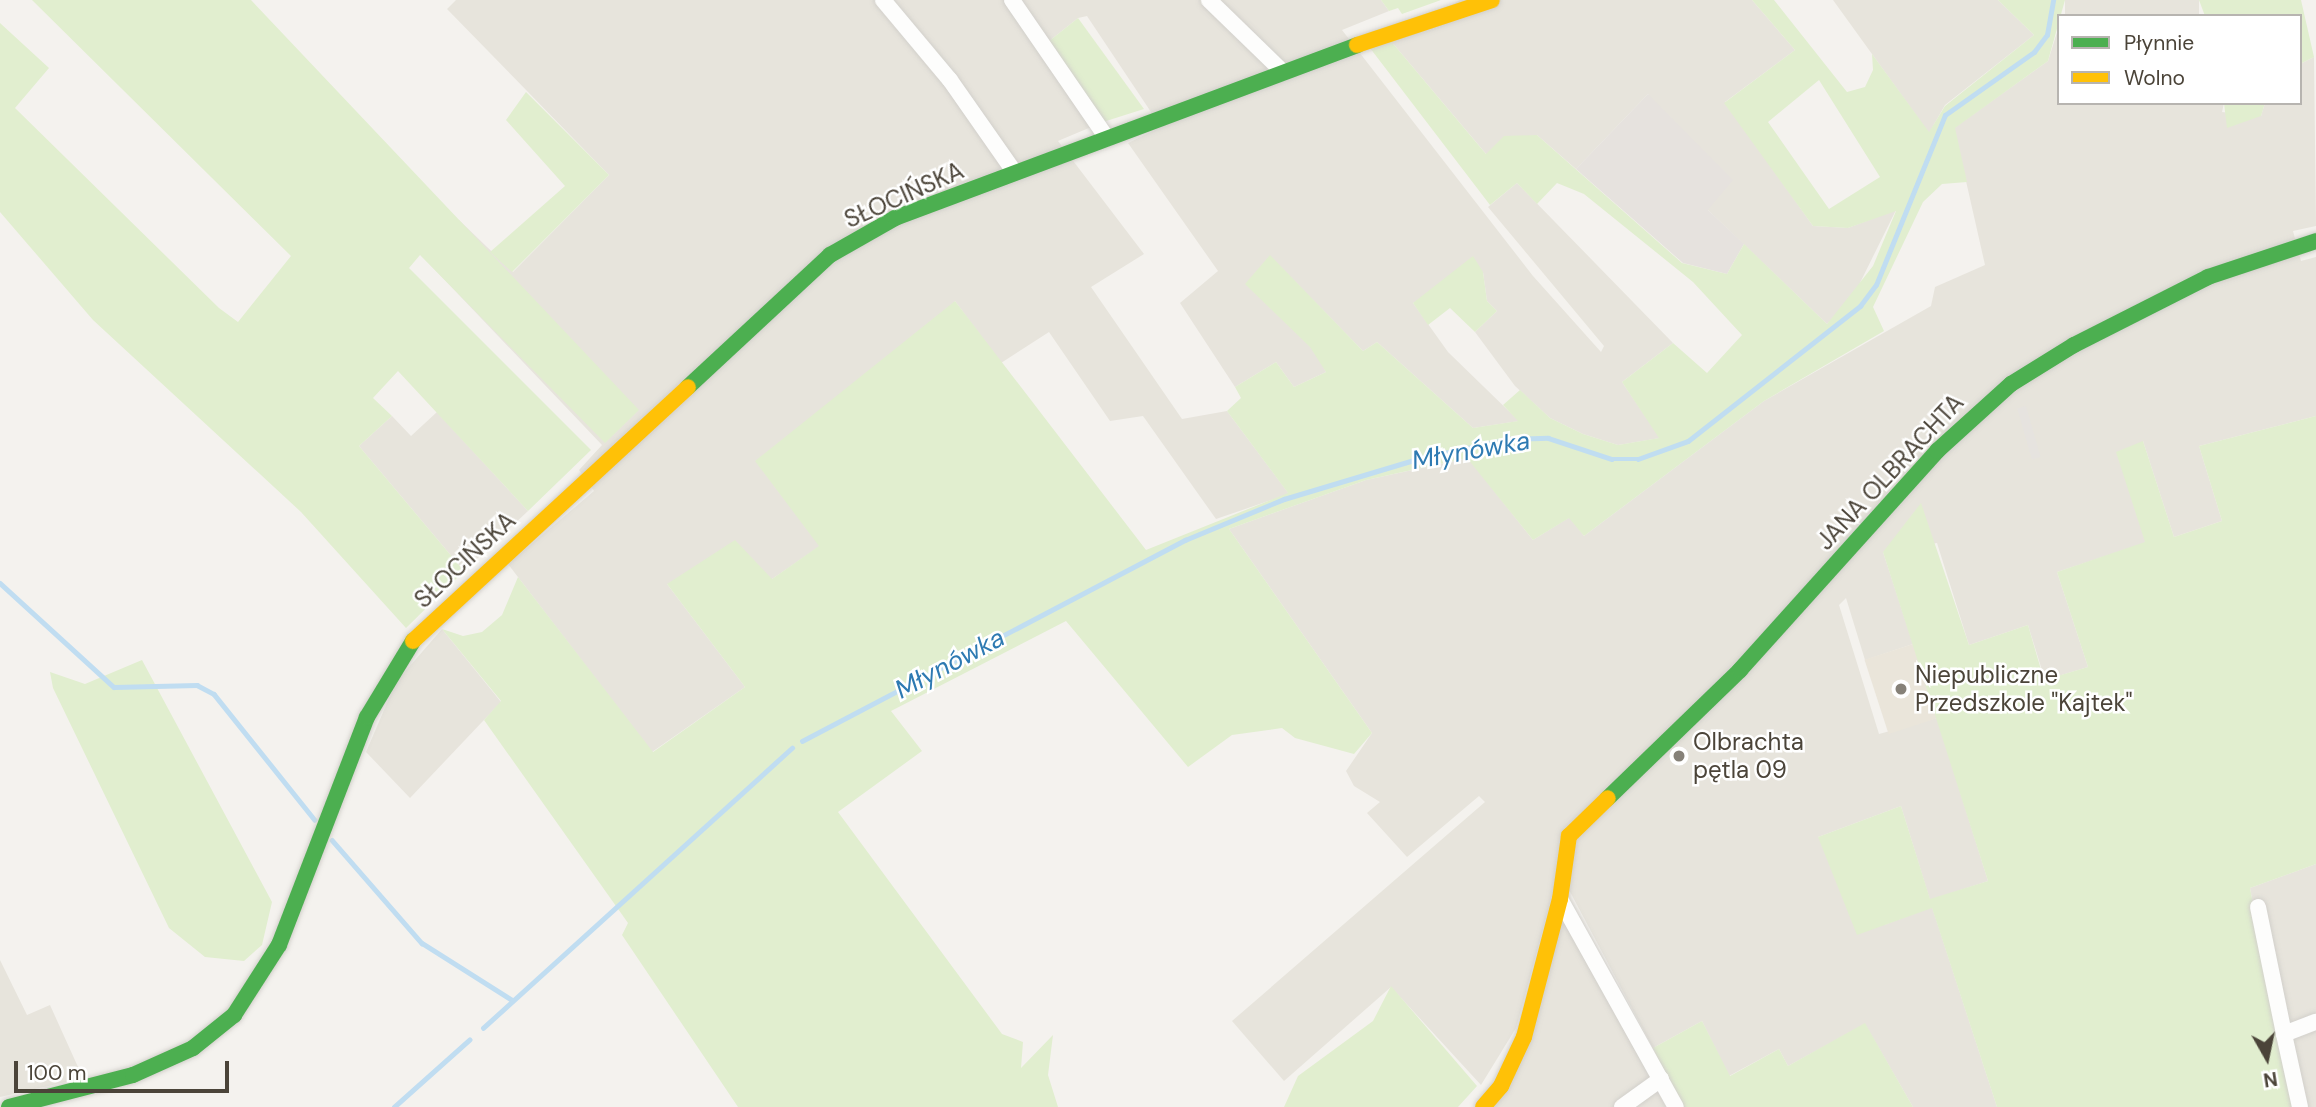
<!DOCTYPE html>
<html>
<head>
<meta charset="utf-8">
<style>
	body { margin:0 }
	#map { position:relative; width:2316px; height:1107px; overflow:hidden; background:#f4f2ee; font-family:"DM Sans",sans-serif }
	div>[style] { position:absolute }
	.residential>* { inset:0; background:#e7e4dc; transform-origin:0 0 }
	.industrial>* { inset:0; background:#e6e2de }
	.education>* { inset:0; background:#eae5da; transform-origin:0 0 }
	.green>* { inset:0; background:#e1eecf }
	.parking>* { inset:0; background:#e6e3df; transform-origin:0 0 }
	.stream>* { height:4.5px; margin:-2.25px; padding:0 2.25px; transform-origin:2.25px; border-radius:2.25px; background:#c0ddf1 }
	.roads { filter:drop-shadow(0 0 2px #d2d0cb) drop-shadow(0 0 2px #d2d0cb) }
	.street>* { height:16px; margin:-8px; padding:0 8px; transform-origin:8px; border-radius:8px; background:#fdfdfc }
	.fast>* { height:16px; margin:-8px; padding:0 8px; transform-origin:8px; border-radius:8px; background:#4caf50 }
	.slow>* { height:16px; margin:-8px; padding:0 8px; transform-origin:8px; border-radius:8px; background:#ffc107 }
	.dots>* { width:19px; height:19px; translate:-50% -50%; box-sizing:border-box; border:4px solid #fff; border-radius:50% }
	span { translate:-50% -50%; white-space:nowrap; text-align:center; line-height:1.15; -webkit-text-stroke:5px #fff; paint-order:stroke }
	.street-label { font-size:24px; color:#4b4439 }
	.poi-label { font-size:24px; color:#4b4439 }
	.left { translate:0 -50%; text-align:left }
	.water-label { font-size:26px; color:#2e7ab2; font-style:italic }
	.legend { position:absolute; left:2057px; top:14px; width:245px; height:91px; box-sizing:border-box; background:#fff; border:2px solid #b7b4b0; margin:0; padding:9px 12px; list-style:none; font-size:21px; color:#4b4439 }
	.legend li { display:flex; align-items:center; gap:14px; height:35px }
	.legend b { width:35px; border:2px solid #b7b4b0 }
	.north { position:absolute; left:2232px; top:1023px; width:70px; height:70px; -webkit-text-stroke:5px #fff; paint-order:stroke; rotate:171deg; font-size:19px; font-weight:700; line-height:28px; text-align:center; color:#4b4439 }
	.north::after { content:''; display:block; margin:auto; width:24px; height:32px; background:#4b4439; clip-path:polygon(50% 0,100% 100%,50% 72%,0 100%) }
	.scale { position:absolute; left:14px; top:1061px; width:215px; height:32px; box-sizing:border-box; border:4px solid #4b4439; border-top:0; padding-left:9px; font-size:21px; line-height:24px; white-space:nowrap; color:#4b4439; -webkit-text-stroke:5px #fff; paint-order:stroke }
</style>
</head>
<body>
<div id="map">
	<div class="residential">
		<i style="clip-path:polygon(456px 0,1381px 0,1389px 11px,1342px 30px,1533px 276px,1601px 352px,1604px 346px,1488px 207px,1517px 183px,1673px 343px,1622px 382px,1660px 438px,1618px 445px,1583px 434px,1550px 418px,1515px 386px,1475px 332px,1497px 311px,1487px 301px,1483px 272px,1413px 303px,1448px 352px,1519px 421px,1473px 428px,1377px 342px,1363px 351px,1270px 256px,1326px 372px,1294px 387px,1276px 362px,1235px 387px,1180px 303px,1218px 271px,1128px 143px,1161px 127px,1087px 16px,1078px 18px,1048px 42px,1103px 122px,1058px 141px,1144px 254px,1091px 287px,1182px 419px,1227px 411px,1289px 494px,1216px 519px,1143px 416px,1110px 421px,1049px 332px,1001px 363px,955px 301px,820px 546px,772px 579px,667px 584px,745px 687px,652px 752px,508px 564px,594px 491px,579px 470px,602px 445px,421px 255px,459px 220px,513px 272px,609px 175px,447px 9px)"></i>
		<i style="clip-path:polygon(1460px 0,1752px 0,1795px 50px,1725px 102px,1813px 226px,1848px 228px,1896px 210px,1854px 295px,1827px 324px,1708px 210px,1648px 94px,1576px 169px,1537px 135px,1487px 155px,1390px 40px)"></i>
		<i style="clip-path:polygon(1833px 0,1998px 0,2034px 35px,1945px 105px,1929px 133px)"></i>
		<i style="left:2065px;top:0;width:134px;height:16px"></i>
		<i style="clip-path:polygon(2059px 26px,2059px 103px,2224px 103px,2222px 112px,2261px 116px,2265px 103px,2300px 103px,2300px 64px,2314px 57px,2316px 226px,2293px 231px,2301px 261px,2316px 257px,2316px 416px,2199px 446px,2222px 521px,2174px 537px,2143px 441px,2145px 543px,2057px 572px,2088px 667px,2045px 680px,2028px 625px,1969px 645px,1937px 543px,1883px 552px,1913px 644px,1865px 660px,1846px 598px,1839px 605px,1879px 734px,1937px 718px,1988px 881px,1930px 900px,1901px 806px,1818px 837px,1884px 925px,1932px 907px,1997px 1107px,1913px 1107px,1865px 1024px,1788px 1066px,1779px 1049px,1729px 1076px,1702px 1021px,1653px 1048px,1559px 871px,1516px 1028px,1481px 1085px,1391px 987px,1284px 1081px,1232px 1021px,1485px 802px,1479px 796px,1407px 857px,1367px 813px,1380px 802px,1354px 786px,1346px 771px,1372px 733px,1229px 529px,1366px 480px,1468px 458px,1533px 540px,1570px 517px,1584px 536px,1764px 401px,1931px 306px,1935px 287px,1985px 265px,1954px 128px,2048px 61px)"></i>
		<i style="clip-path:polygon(437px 412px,528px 511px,464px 571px,359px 446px,392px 416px,411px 436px)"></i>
		<i style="clip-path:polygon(442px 629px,501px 702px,410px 798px,366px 752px,396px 682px)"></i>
		<i style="clip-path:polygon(2316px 864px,2316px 1107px,2292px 1107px,2250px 888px)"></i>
		<i style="clip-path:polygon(1557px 910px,1587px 962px,1666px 1107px,1479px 1107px,1524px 1037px)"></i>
		<i style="clip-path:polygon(0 960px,27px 1015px,50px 1005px,83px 1078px,0 1097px)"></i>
	</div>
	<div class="industrial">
		<i style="clip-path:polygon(1648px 94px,1733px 180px,1708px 210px,1744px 244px,1727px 274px,1683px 263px,1576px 169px)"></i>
	</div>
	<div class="education">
		<i style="left:1913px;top:644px;width:78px;height:51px;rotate:72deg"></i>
	</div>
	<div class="green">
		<i style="clip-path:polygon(32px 0,251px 0,639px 410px,605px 443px,420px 255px,409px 268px,591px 450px,528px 511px,398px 371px,373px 398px,392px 416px,359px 446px,464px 571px,406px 628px,301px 512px,93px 320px,0 212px,0 23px,49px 68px,15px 108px,219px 308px,238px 322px,291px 256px)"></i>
		<i style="clip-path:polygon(1381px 0,1441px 0,1402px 14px,1398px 8px,1389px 11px)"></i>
		<i style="clip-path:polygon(evenodd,1752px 0,1774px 0,1847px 92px,1865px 87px,1873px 70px,1872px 54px,1929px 132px,1945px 106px,2034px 35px,1998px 0,2065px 0,2048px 61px,1955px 128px,1967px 182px,1942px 184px,1923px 202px,1873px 307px,1884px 331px,1764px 401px,1584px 536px,1569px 518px,1533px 540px,1467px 458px,1366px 480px,1229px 529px,1372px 733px,1354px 754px,1295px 738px,1282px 728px,1232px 735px,1188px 767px,1066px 621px,891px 711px,922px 751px,838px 812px,1002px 1034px,1023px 1042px,1021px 1068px,1053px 1035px,1048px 1075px,1058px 1107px,738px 1107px,622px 935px,628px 923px,484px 720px,501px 701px,442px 629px,463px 636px,482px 632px,502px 615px,518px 577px,653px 752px,745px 687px,667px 584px,735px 540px,772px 579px,819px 546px,755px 461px,955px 301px,1146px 550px,1288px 493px,1227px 411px,1241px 398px,1235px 387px,1276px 362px,1294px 387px,1326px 372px,1310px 347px,1245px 284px,1270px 255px,1363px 351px,1377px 342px,1473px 428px,1518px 421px,1503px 405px,1520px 390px,1550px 418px,1583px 434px,1618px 445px,1659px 438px,1622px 382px,1673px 343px,1707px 373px,1742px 335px,1693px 282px,1584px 194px,1557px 183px,1537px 204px,1517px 183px,1490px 205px,1370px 48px,1390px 40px,1486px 154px,1504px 136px,1537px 135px,1682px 263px,1727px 274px,1744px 244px,1827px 324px,1873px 266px,1896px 211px,1848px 228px,1813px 226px,1724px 103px,1795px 50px,1752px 0,1819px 80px,1880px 177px,1829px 209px,1768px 122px,1819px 80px)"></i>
		<i style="clip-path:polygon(2199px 0,2301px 0,2314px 57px,2300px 64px,2300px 16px,2205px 16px)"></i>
		<i style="clip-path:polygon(1078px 18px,1144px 109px,1103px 122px,1048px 42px)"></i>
		<i style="clip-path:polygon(526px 92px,609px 175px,512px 272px,490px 252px,565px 186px,506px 120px)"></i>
		<i style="clip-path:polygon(2224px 103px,2265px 103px,2261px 116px,2227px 128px)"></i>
		<i style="clip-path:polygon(1473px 256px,1483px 272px,1487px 301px,1497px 311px,1475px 332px,1450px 308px,1428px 325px,1413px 303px)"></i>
		<i style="clip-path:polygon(2316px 416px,2316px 864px,2250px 888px,2292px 1107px,1997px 1107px,1932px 908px,1857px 935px,1818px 837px,1901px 806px,1930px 899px,1988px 881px,1883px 552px,1921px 503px,1969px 645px,2028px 625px,2044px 680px,2088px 667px,2057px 572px,2145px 542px,2116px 452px,2143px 441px,2174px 537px,2222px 521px,2199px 446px)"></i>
		<i style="clip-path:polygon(142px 660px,272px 902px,262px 945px,244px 961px,205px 957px,169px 928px,53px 688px,50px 672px,85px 684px)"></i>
		<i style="clip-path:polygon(1391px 986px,1477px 1086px,1458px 1107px,1284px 1107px,1298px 1076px,1373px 1021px)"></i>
		<i style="clip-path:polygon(1702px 1021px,1730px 1076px,1779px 1049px,1788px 1066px,1865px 1023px,1913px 1107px,1679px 1107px,1653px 1048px)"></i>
	</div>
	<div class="parking">
		<i style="left:2026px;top:406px;width:53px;height:9px;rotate:74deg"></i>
	</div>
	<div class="stream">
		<i style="left:0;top:583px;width:154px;rotate:42.4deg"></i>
		<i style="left:114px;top:687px;width:83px;rotate:-1.4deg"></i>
		<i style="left:197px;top:685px;width:19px;rotate:28deg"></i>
		<i style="left:214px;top:694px;width:161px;rotate:51.3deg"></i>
		<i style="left:802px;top:741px;width:433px;rotate:-27.7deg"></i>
		<i style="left:1185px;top:540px;width:107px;rotate:-22.5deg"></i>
		<i style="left:1284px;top:499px;width:143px;rotate:-16.7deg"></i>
		<i style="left:1421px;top:458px;width:91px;rotate:-12.1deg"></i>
		<i style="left:1510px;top:439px;width:38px;rotate:-2deg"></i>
		<i style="left:1548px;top:438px;width:67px;rotate:18.2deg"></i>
		<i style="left:1612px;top:459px;width:26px"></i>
		<i style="left:1638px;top:459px;width:53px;rotate:-19.8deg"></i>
		<i style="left:1688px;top:441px;width:219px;rotate:-38.1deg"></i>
		<i style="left:1860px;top:306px;width:26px;rotate:-53deg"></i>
		<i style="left:1876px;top:285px;width:183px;rotate:-67.9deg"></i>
		<i style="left:1945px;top:115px;width:109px;rotate:-35.3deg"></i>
		<i style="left:2034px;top:52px;width:21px;rotate:-53deg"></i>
		<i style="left:2047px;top:35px;width:36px;rotate:-80deg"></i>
		<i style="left:332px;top:840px;width:137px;rotate:48.9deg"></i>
		<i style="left:422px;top:943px;width:107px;rotate:32.3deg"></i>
		<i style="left:483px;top:1028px;width:417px;rotate:-42.2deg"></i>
		<i style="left:394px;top:1107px;width:101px;rotate:-41.8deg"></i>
	</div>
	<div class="roads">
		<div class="street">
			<i style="left:883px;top:0;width:104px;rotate:50.1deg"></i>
			<i style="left:950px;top:80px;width:113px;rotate:55deg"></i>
			<i style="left:1012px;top:0;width:168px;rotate:55.5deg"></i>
			<i style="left:1209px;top:0;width:103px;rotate:44.2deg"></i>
			<i style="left:1560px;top:899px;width:238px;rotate:60.9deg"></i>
			<i style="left:2258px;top:907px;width:130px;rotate:78.4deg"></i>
			<i style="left:1622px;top:1107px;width:48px;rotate:-35.7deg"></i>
			<i style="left:2300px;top:1107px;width:75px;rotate:-102.4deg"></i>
			<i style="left:2284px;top:1034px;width:34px;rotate:-21deg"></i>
		</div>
		<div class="fast">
			<i style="left:688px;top:387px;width:194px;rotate:-42.9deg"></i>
			<i style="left:830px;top:255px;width:75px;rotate:-29.6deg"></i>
			<i style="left:895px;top:218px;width:493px;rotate:-20.5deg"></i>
			<i style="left:1608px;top:798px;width:184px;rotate:-44.1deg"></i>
			<i style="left:1740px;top:670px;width:295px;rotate:-48deg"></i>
			<i style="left:1937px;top:451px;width:100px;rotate:-42.2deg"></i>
			<i style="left:2011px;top:384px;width:74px;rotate:-31.8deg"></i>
			<i style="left:2074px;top:345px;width:150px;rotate:-26.9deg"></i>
			<i style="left:2208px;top:277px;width:114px;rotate:-18.4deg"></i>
			<i style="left:9px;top:1107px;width:128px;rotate:-14.5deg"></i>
			<i style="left:133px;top:1075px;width:66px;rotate:-24.2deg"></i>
			<i style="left:193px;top:1048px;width:53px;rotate:-38.8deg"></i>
			<i style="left:234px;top:1015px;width:83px;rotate:-57.3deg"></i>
			<i style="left:279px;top:945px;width:244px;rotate:-68.9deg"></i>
			<i style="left:367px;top:717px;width:89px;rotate:-58.8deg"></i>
		</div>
		<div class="slow">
			<i style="left:1357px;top:45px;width:142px;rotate:-18.4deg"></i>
			<i style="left:413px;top:641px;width:374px;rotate:-42.7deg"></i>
			<i style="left:1483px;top:1107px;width:28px;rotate:-49deg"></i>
			<i style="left:1501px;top:1086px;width:54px;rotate:-64.9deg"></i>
			<i style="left:1524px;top:1037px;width:143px;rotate:-75.4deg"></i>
			<i style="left:1560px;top:899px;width:64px;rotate:-81.9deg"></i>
			<i style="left:1569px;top:836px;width:54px;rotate:-44.3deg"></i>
		</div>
	</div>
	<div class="dots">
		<i style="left:1901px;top:689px;background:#868178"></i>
		<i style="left:1679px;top:756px;background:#868178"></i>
	</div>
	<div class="street-label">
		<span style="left:904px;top:195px;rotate:-24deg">SŁOCIŃSKA</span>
		<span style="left:1890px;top:472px;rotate:-47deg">JANA OLBRACHTA</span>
		<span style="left:465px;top:560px;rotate:-43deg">SŁOCIŃSKA</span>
	</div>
	<div class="poi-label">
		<span class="left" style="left:1915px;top:689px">Niepubliczne<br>Przedszkole "Kajtek"</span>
		<span class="left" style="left:1693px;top:756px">Olbrachta<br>pętla 09</span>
	</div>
	<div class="water-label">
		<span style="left:1471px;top:451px;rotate:-10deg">Młynówka</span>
		<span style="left:950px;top:664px;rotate:-28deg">Młynówka</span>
	</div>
	<ul class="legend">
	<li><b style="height:9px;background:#4caf50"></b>Płynnie</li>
	<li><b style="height:9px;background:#ffc107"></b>Wolno</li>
	</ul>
	<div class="north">N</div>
	<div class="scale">100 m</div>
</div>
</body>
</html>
